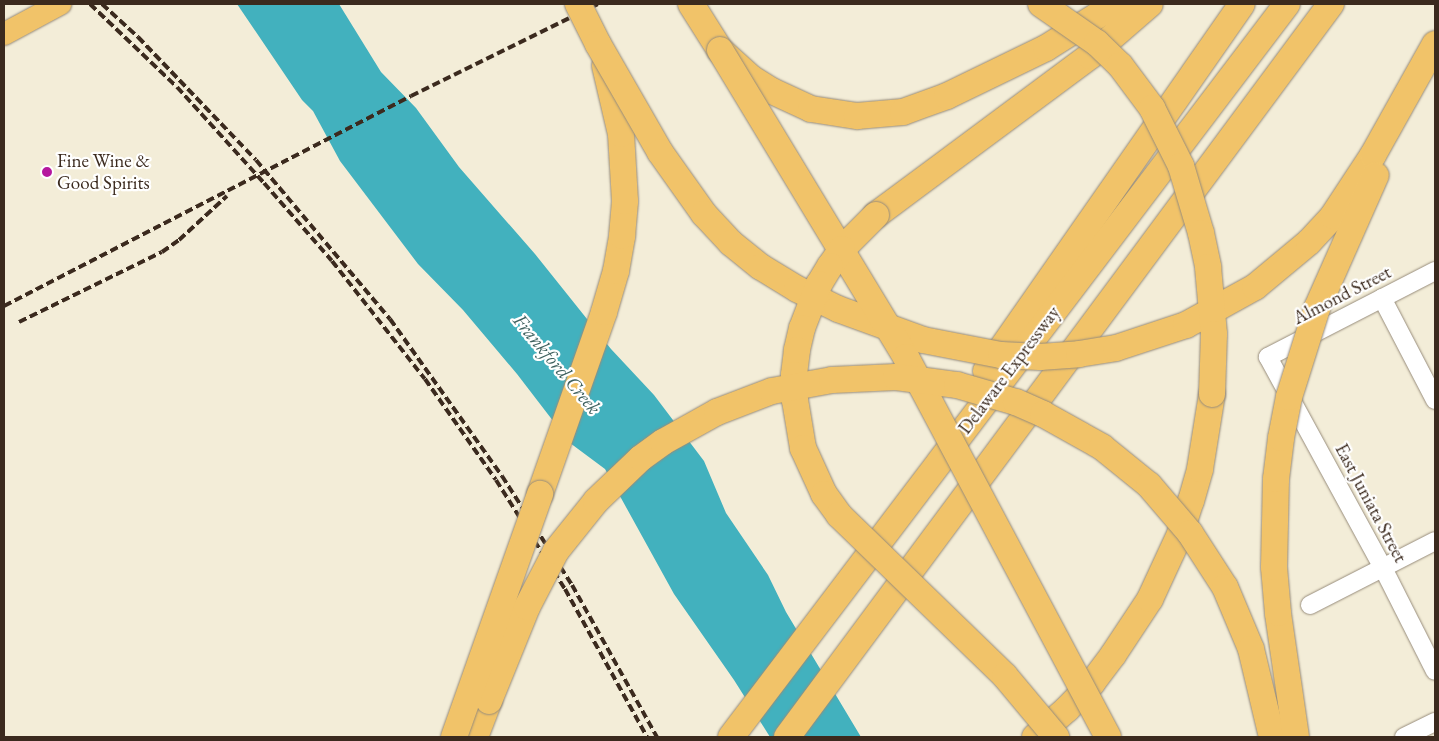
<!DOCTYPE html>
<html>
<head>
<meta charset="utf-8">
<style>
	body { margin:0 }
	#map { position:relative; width:1439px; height:741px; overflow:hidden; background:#f3edd8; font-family:"EB Garamond",serif }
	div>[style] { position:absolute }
	.water>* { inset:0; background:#42b1be }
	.roads { filter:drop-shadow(0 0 1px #978c7b) drop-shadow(0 0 1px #978c7b) }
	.minor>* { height:18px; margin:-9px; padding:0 9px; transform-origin:9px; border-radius:9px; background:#fff }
	.major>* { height:22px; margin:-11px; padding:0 11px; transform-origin:11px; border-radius:11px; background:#f1c369 }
	.highway>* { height:26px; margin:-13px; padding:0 13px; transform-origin:13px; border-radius:13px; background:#f1c369 }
	.rail>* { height:4px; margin-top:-2px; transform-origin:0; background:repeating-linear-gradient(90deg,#3b2a1e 0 8px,transparent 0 12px) }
	.bridges { filter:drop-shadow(0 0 1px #978c7b) drop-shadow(0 0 1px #978c7b) }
	.highway-bridge>* { height:26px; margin:-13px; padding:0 13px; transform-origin:13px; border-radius:13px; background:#f1c369 }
	.dots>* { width:14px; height:14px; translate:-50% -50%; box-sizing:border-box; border:2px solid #fff; border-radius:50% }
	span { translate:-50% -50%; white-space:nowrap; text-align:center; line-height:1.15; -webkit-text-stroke:4.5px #fff; paint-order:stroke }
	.poi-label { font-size:19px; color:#3b2a1e }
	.left { translate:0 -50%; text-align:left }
	.street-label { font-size:19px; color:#3b2a1e }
	.water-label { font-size:20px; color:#3e605e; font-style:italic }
	.frame { position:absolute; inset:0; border:5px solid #3b2a1e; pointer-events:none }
</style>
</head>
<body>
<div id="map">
	<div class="water">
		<i style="clip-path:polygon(237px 4px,339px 4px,381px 72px,416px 108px,459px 167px,535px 254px,611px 349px,654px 395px,704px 461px,726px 513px,768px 575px,786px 612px,861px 737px,770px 737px,734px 680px,674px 594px,605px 469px,570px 443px,517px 374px,463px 310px,418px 264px,340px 161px,313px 111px,302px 100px)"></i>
	</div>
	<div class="roads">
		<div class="minor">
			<i style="left:1435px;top:271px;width:188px;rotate:152.8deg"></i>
			<i style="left:1268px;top:357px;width:240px;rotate:61.4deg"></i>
			<i style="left:1383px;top:568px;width:115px;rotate:63.2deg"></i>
			<i style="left:1382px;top:298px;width:115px;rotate:62.5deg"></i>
			<i style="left:1310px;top:605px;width:140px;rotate:-27.1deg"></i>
			<i style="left:1404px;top:737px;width:34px;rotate:-26deg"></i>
		</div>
		<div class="major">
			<i style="left:4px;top:34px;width:64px;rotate:-28.2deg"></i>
		</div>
		<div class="highway">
			<i style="left:691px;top:4px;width:54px;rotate:57.8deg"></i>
			<i style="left:720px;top:50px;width:42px;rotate:42.1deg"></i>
			<i style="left:751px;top:78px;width:25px;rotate:32deg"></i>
			<i style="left:772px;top:91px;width:43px;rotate:24.8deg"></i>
			<i style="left:811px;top:109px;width:47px;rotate:8.7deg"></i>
			<i style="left:857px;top:116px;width:46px;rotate:-5deg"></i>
			<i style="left:903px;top:112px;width:47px;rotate:-20deg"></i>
			<i style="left:947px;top:96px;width:110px;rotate:-25.9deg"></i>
			<i style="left:1046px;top:48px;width:83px;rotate:-32.2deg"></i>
			<i style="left:876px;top:215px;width:267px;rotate:-36.6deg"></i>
			<i style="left:1090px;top:56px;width:79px;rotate:-40.9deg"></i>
			<i style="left:986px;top:371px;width:447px;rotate:-55.1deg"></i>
			<i style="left:540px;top:494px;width:193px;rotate:-70.6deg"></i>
			<i style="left:604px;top:312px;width:43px;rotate:-73.7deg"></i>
			<i style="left:616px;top:271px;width:36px;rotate:-80deg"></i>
			<i style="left:622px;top:236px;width:35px;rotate:-85deg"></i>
			<i style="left:625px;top:201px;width:67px;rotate:-93.4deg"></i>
			<i style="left:621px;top:134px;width:70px;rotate:-103.2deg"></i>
			<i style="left:475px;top:737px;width:39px;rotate:-69deg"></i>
			<i style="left:731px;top:737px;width:920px;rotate:-52.82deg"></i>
			<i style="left:787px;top:737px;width:913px;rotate:-53.42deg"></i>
			<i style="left:1035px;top:737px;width:43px;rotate:-41.2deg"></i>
			<i style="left:1067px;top:709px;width:36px;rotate:-46deg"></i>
			<i style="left:1092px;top:683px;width:35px;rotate:-53deg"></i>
			<i style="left:1113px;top:655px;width:67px;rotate:-56.5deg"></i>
			<i style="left:1150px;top:599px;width:72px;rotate:-65.2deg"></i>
			<i style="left:1180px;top:534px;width:35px;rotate:-72deg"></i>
			<i style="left:1191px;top:501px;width:33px;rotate:-74deg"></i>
			<i style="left:1200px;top:469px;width:76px;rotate:-80.9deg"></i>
		</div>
	</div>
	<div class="rail">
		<i style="left:90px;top:4px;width:120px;rotate:43.7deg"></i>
		<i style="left:177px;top:87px;width:130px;rotate:47.8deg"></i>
		<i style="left:264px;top:183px;width:103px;rotate:48.9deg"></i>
		<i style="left:332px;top:261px;width:150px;rotate:51.8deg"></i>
		<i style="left:425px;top:379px;width:123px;rotate:54.9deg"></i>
		<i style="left:496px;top:480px;width:129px;rotate:57.7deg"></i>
		<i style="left:565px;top:589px;width:169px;rotate:61deg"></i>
		<i style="left:102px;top:4px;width:49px;rotate:42.5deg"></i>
		<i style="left:138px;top:37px;width:170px;rotate:46.2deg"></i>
		<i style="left:256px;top:160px;width:208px;rotate:49.9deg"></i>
		<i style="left:390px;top:319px;width:193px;rotate:54.5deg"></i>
		<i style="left:502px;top:476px;width:130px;rotate:57.3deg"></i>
		<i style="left:572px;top:585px;width:174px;rotate:60.8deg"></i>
		<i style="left:4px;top:306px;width:458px;rotate:-27.3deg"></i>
		<i style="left:411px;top:96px;width:208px;rotate:-26.2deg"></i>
		<i style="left:19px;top:322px;width:159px;rotate:-26.1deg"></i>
		<i style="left:162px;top:252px;width:21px;rotate:-35deg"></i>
		<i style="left:179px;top:240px;width:65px;rotate:-42.5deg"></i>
	</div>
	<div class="bridges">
		<div class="highway-bridge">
			<i style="left:578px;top:4px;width:45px;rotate:63.4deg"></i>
			<i style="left:598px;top:44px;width:125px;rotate:60.1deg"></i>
			<i style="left:660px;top:152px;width:76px;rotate:54.6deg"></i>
			<i style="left:704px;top:214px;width:40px;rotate:47deg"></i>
			<i style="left:731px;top:243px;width:38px;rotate:39deg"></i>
			<i style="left:761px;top:267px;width:42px;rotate:31.4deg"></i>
			<i style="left:797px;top:289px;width:46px;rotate:26deg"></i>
			<i style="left:838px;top:309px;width:90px;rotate:20deg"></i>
			<i style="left:923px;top:340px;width:79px;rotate:10.9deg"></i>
			<i style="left:1001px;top:355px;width:39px;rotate:3deg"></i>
			<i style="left:1040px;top:357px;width:39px;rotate:-4deg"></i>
			<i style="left:1079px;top:354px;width:37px;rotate:-9deg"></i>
			<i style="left:1116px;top:348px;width:74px;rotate:-18.2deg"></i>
			<i style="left:1186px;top:325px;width:79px;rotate:-28.8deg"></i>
			<i style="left:1255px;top:287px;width:70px;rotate:-39.8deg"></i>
			<i style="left:1309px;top:242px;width:35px;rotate:-47deg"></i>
			<i style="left:1333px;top:216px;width:73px;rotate:-56.7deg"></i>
			<i style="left:1373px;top:155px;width:127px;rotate:-60.8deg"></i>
			<i style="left:1041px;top:4px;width:68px;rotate:34.9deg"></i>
			<i style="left:1097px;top:43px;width:32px;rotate:44deg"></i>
			<i style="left:1120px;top:65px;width:54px;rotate:53.3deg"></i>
			<i style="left:1152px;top:108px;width:65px;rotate:63.4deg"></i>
			<i style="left:1181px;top:166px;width:70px;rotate:73.4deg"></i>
			<i style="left:1201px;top:233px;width:35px;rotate:78deg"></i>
			<i style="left:1208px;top:267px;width:67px;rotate:84.9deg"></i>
			<i style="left:1214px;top:334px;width:60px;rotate:91.9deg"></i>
			<i style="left:720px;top:50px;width:359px;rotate:58.8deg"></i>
			<i style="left:906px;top:357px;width:430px;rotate:62deg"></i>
			<i style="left:876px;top:215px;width:48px;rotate:135deg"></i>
			<i style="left:842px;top:249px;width:21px;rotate:125deg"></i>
			<i style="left:830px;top:266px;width:21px;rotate:121deg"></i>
			<i style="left:819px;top:284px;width:47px;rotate:111.1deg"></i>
			<i style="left:802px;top:328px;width:23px;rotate:103deg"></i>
			<i style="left:797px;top:350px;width:25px;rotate:97deg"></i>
			<i style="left:794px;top:375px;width:25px;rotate:88deg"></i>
			<i style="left:795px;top:400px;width:49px;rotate:80.5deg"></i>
			<i style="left:803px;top:448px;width:51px;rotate:65.5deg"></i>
			<i style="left:824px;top:494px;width:26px;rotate:54deg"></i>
			<i style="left:839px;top:515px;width:231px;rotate:44.1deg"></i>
			<i style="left:1005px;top:676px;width:80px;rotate:50.1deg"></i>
			<i style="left:489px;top:701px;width:101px;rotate:-68deg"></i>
			<i style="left:527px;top:607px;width:63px;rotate:-62.6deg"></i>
			<i style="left:556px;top:551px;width:64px;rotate:-51.3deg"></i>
			<i style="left:596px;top:501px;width:62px;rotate:-43.7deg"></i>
			<i style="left:641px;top:458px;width:27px;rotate:-36deg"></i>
			<i style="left:663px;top:442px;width:62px;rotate:-29.1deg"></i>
			<i style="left:717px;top:412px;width:59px;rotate:-20.9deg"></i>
			<i style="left:772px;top:391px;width:61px;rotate:-10.4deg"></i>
			<i style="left:832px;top:380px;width:64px;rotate:-2.7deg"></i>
			<i style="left:896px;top:377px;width:62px;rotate:7.5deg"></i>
			<i style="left:957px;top:385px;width:61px;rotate:16.1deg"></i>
			<i style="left:1016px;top:402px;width:30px;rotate:24deg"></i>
			<i style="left:1043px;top:414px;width:68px;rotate:29.2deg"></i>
			<i style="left:1102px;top:447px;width:60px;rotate:39deg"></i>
			<i style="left:1149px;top:485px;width:63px;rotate:49.5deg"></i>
			<i style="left:1190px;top:533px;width:64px;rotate:57.1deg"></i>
			<i style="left:1225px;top:587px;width:67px;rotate:67.2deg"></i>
			<i style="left:1251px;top:649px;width:90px;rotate:76.6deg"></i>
			<i style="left:454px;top:737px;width:258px;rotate:-70.5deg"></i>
			<i style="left:1296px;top:737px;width:125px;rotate:-98.3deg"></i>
			<i style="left:1278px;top:613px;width:46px;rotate:-95deg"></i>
			<i style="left:1274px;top:567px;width:88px;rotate:-88.7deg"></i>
			<i style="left:1276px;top:479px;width:41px;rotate:-83deg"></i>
			<i style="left:1281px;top:438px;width:42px;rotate:-79deg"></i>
			<i style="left:1289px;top:397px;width:93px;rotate:-72.5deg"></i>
			<i style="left:1317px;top:308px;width:145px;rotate:-66.1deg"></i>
		</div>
	</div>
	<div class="dots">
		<i style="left:47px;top:172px;background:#b5179e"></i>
	</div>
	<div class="poi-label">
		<span class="left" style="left:57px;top:172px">Fine Wine &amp;<br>Good Spirits</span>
	</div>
	<div class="street-label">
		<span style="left:1342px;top:295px;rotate:-27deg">Almond Street</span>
		<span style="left:1009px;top:370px;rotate:-53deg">Delaware Expressway</span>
		<span style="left:1371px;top:503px;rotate:62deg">East Juniata Street</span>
	</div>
	<div class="water-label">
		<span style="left:557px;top:364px;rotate:50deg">Frankford Creek</span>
	</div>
	<div class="frame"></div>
</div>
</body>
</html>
